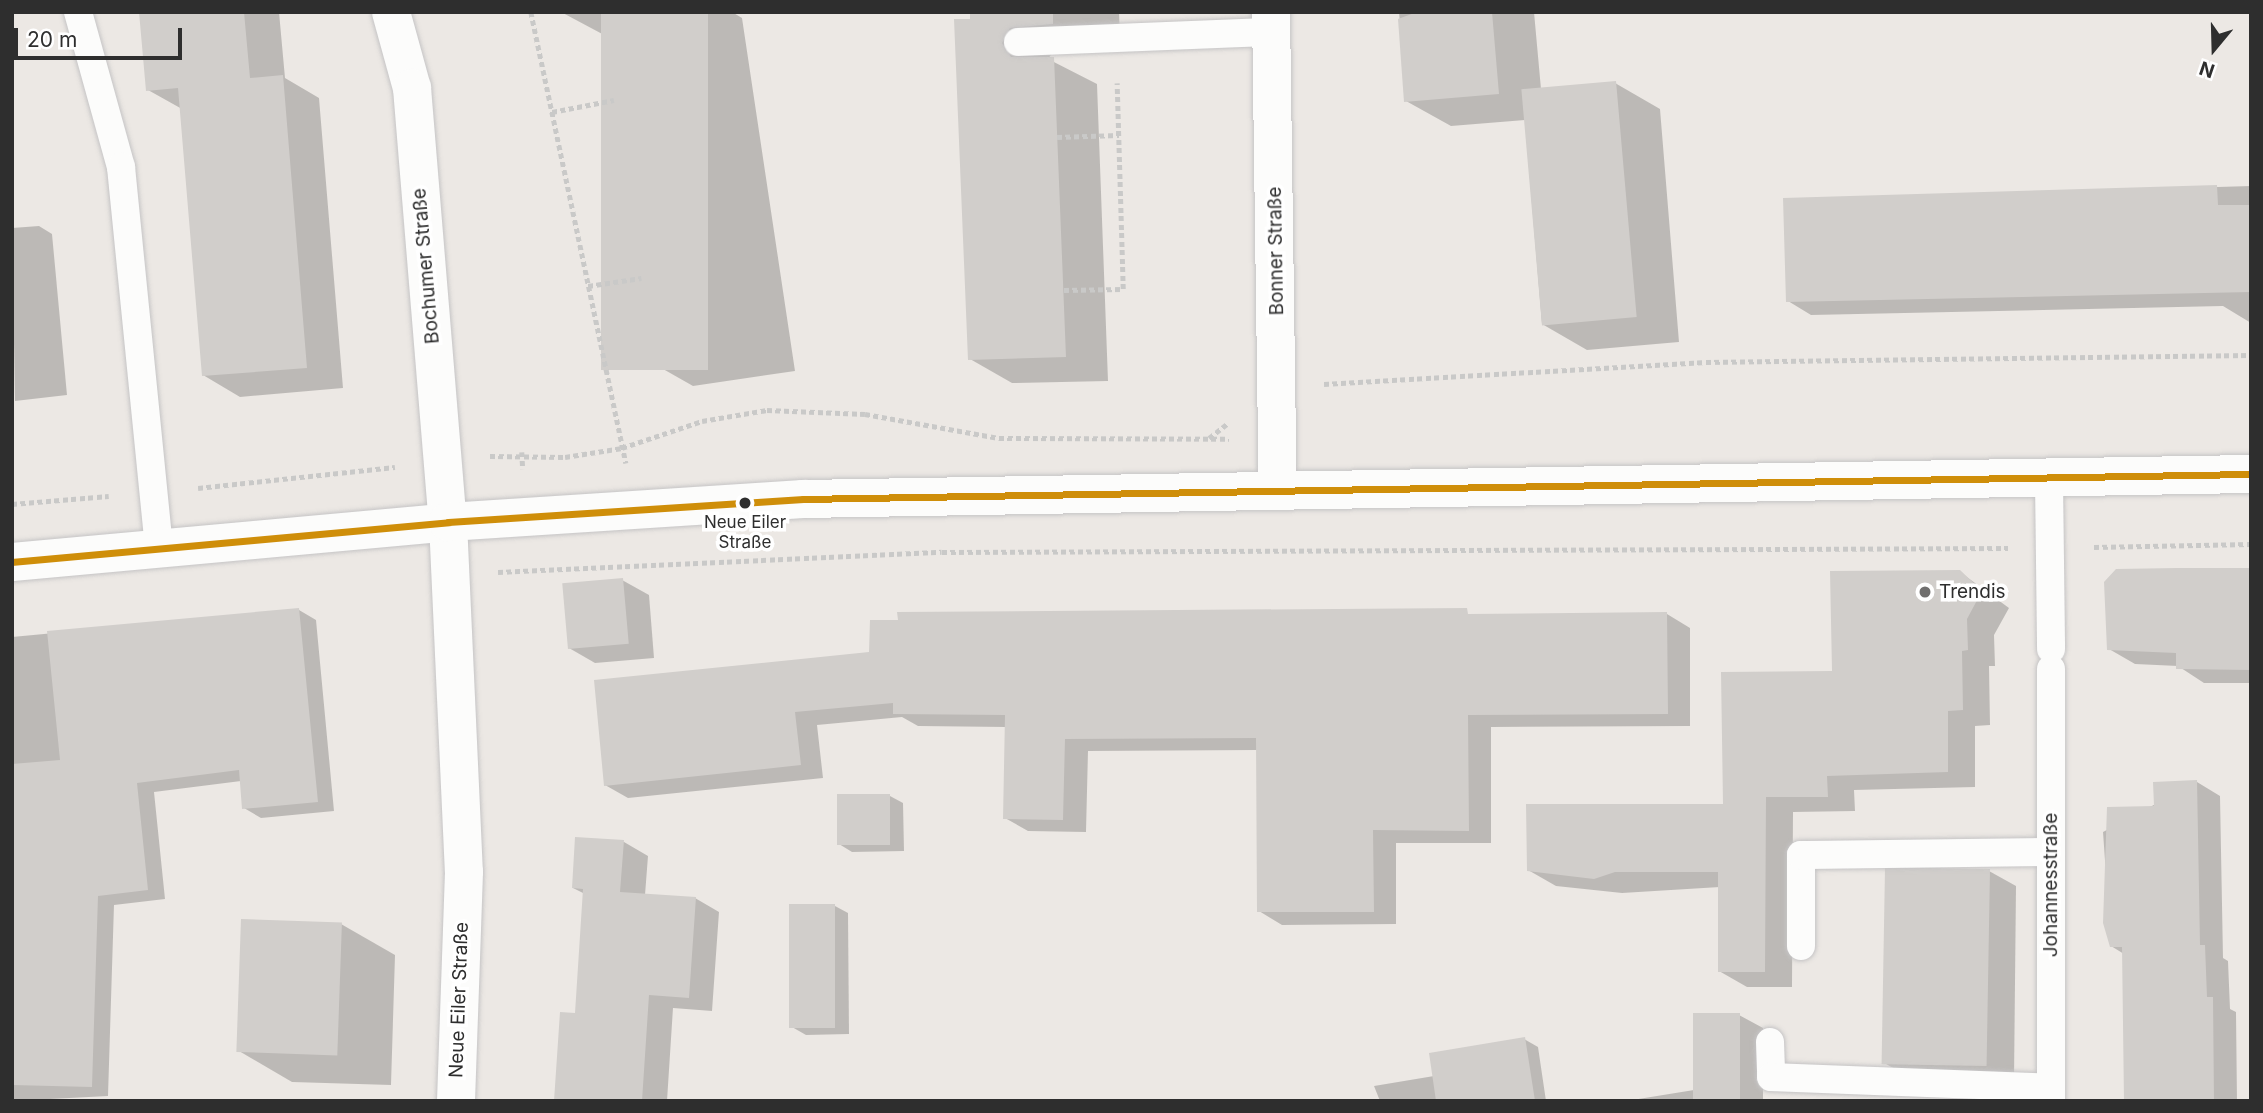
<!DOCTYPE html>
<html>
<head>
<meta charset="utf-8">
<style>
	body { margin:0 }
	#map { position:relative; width:2263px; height:1113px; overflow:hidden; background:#ece8e4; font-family:Inter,sans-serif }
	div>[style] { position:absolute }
	.shadow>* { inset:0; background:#0003 }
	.building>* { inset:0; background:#d1cecb; transform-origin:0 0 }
	.path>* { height:4.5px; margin-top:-2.25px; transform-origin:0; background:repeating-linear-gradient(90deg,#c9c9c8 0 5px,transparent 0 8.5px) }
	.roads { filter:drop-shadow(0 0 2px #c5c4c5) drop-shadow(0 0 2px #c5c4c5) }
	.lane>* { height:28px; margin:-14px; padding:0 14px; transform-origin:14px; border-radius:14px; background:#fcfcfb }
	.street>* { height:38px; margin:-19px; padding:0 19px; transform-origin:19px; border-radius:19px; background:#fcfcfb }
	.secondary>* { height:38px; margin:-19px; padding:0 19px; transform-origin:19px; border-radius:19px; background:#fcfcfb }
	.bus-1>* { height:7px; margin:-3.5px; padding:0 3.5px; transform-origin:3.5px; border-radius:3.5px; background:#cf8e09 }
	.dots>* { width:19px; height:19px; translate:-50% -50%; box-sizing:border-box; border:4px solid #fff; border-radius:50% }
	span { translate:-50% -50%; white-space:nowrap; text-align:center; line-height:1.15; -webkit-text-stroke:7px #fff; paint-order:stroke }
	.bus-label { font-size:17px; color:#2e2e2e }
	.street-label { font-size:19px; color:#2e2e2e }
	.poi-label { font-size:19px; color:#2e2e2e }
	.left { translate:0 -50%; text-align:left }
	.frame { position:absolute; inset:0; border:14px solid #2e2e2e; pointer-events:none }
	.north { position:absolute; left:2179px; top:14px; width:70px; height:70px; -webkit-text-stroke:5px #fff; paint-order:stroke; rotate:199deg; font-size:19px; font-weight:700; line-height:28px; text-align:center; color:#2e2e2e }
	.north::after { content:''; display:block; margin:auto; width:24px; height:32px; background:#2e2e2e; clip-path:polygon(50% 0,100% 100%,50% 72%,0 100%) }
	.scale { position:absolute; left:14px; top:28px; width:168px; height:32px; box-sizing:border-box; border:4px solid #2e2e2e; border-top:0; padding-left:9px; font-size:21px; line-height:24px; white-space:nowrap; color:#2e2e2e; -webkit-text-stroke:5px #fff; paint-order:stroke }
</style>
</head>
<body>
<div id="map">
	<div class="shadow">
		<i style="clip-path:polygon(141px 12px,279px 12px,285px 78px,319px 98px,343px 388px,240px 397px,203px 375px,182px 109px,148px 90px)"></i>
		<i style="clip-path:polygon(561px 12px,732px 12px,742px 18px,795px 371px,693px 386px,656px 365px,606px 36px)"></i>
		<i style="clip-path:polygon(972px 12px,1119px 12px,1120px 39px,1053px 52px,1048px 59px,1097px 84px,1108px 381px,1012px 383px,970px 359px)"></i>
		<i style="clip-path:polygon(1399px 12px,1534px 12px,1541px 89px,1615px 83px,1660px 109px,1679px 342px,1587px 350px,1542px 324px,1525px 120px,1451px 126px,1406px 101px)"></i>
		<i style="clip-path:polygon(2251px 186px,2251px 323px,2223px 306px,1811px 315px,1788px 301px,1785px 200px)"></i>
		<i style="clip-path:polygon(39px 226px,52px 234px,67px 395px,15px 401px,12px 228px)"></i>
		<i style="clip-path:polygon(2251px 570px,2251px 683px,2204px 683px,2178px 666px,2135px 664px,2109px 649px)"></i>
		<i style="clip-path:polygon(1960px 572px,2009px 608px,1994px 635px,1995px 666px,1989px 666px,1990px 725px,1975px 726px,1975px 787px,1854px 790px,1855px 811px,1793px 812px,1792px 987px,1747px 987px,1719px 971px,1720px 887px,1622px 893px,1556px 886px,1528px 870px,1724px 805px,1834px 673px)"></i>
		<i style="clip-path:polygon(622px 580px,649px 595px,654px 658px,595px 663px,569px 648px)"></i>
		<i style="clip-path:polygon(299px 610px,316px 620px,334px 811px,261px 818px,244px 808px,241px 781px,154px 792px,165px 899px,114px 905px,108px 1096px,12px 1101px,12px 637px)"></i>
		<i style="clip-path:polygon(1667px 614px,1690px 628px,1690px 726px,1491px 727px,1491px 843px,1396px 843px,1396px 924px,1282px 925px,1259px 911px,1258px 750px,1088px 751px,1086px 832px,1028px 831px,1005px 818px,1006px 727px,918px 726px,902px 717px,817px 725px,823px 778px,628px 798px,605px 785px,596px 681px)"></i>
		<i style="clip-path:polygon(2197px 782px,2220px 796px,2223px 958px,2228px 961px,2230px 1009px,2236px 1012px,2237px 1101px,2128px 1101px,2124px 954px,2111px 946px,2103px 832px)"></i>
		<i style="clip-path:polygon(890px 796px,903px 803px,904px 851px,852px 852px,839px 844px)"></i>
		<i style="clip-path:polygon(577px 839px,624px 842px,648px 856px,645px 895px,695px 898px,719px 912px,712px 1011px,673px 1008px,667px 1101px,556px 1101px,577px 1015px,585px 894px,573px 888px)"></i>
		<i style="clip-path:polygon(1989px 871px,2016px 886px,2014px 1080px,1913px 1079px,1886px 1064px)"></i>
		<i style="clip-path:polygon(835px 906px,848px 913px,849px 1034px,806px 1035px,792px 1027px)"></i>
		<i style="clip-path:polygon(341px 924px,395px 955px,391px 1085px,292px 1082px,239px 1051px)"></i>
		<i style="clip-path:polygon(1739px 1015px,1763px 1028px,1763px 1101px,1626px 1101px,1694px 1090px)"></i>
		<i style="clip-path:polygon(1524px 1039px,1538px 1047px,1546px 1101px,1380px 1101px,1374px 1086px,1434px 1076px)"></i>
	</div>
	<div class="building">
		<i style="clip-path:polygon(139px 12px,244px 12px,250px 78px,283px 75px,307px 368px,202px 376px,178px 88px,146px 91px)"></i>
		<i style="left:601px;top:12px;width:107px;height:358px"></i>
		<i style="clip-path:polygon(970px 12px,1053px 12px,1053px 24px,1010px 28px,1002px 43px,1011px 57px,1054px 57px,1066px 357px,968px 360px,954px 19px,970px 19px)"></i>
		<i style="clip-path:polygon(1417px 12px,1492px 12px,1499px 94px,1404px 102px,1398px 19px)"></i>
		<i style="left:1616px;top:81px;width:237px;height:95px;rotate:85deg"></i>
		<i style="clip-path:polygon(2217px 185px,2218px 205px,2251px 205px,2251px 292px,1786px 302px,1783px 198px)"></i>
		<i style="clip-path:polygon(2177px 568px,2251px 568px,2251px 670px,2176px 669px,2176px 653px,2107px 650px,2104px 582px,2116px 569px)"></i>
		<i style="clip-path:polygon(1960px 570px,1982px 591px,1967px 619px,1968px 650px,1962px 651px,1963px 710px,1948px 711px,1948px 772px,1827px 776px,1828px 797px,1766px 797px,1765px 972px,1718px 972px,1718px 872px,1615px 872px,1594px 879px,1527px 871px,1526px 804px,1723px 804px,1721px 672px,1832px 671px,1830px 571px)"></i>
		<i style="left:623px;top:578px;width:66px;height:61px;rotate:85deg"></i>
		<i style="clip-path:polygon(299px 608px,318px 802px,242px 809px,239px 770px,137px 783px,148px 890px,98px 896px,92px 1087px,12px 1085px,12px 764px,60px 760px,47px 631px)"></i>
		<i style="clip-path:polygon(1467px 608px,1468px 614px,1667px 612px,1668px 714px,1468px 715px,1469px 831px,1373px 830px,1374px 912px,1257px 912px,1256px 738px,1065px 739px,1063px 820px,1003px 819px,1005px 715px,893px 714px,893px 703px,795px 712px,801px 765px,604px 786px,594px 680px,869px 652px,870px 620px,898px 620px,897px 612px)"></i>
		<i style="clip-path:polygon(2197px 780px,2200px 945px,2205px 945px,2207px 997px,2213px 997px,2214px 1101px,2124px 1101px,2122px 947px,2110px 947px,2103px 923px,2107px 807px,2154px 806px,2153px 782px)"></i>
		<i style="left:837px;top:794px;width:53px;height:51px"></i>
		<i style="clip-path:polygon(575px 837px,624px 840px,620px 892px,696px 897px,689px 998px,649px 995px,642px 1101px,554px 1101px,560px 1012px,575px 1013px,583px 889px,572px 888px)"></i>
		<i style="left:1990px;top:869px;width:197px;height:105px;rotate:91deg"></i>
		<i style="left:789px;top:904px;width:46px;height:124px"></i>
		<i style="left:241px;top:919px;width:101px;height:133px;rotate:2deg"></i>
		<i style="left:1693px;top:1013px;width:47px;height:88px"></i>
		<i style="clip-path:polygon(1525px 1037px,1535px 1101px,1436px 1101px,1429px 1053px)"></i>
	</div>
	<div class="path">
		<i style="left:531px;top:12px;width:461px;rotate:78.1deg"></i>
		<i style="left:552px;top:112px;width:63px;rotate:-11deg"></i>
		<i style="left:1057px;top:137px;width:62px;rotate:-1.8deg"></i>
		<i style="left:588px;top:286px;width:54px;rotate:-8.6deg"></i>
		<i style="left:1064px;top:290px;width:59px;rotate:-1deg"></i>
		<i style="left:1123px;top:289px;width:206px;rotate:-91.7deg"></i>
		<i style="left:1324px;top:384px;width:383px;rotate:-3.3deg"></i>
		<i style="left:1706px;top:362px;width:545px;rotate:-0.74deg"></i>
		<i style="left:1209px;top:438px;width:23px;rotate:-38deg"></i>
		<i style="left:522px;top:452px;width:17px;rotate:87deg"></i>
		<i style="left:490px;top:456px;width:75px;rotate:0.8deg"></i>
		<i style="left:565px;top:457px;width:58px;rotate:-9deg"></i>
		<i style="left:622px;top:448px;width:84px;rotate:-18.6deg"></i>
		<i style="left:702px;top:421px;width:66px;rotate:-9.6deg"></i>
		<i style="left:767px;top:410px;width:98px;rotate:2.3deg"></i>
		<i style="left:865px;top:414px;width:136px;rotate:10.2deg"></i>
		<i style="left:999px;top:438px;width:230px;rotate:0.2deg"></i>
		<i style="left:198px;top:488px;width:198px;rotate:-6.1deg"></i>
		<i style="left:12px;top:504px;width:97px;rotate:-4.7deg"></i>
		<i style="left:2094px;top:547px;width:157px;rotate:-1.1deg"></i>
		<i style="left:498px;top:572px;width:444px;rotate:-2.6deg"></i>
		<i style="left:942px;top:552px;width:1066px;rotate:-0.21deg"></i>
	</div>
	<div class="roads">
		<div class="lane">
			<i style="left:78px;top:12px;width:161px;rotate:74.5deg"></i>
			<i style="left:121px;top:167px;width:383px;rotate:84.3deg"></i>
			<i style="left:1018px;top:42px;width:254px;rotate:-2.3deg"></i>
			<i style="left:2049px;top:480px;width:169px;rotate:89.3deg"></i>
			<i style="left:1801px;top:946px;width:91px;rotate:-90deg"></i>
			<i style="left:1801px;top:855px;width:250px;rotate:-0.7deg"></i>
			<i style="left:1770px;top:1042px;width:35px;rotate:88deg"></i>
			<i style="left:1771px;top:1077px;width:280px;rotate:2.2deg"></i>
			<i style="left:2051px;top:1101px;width:432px;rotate:-90deg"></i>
		</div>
		<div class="street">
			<i style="left:391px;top:12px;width:79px;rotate:74.6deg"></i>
			<i style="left:412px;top:88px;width:435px;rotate:85.3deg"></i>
			<i style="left:448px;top:522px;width:350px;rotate:87.4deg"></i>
			<i style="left:464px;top:872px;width:229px;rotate:92deg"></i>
			<i style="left:1271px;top:12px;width:479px;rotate:89.2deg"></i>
		</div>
		<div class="secondary">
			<i style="left:12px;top:562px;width:438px;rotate:-5.2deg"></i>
			<i style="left:448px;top:522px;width:356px;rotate:-3.7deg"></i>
			<i style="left:803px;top:499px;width:1448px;rotate:-0.99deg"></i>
		</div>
	</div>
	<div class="bus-1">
		<i style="left:12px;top:562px;width:438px;rotate:-5.2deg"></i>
		<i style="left:448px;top:522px;width:356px;rotate:-3.7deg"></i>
		<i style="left:803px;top:499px;width:1448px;rotate:-0.99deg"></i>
	</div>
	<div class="dots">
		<i style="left:745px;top:503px;background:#2e2e2e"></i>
		<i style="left:1925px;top:592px;background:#706f6e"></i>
	</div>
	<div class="bus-label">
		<span style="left:745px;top:533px">Neue Eiler<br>Straße</span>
	</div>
	<div class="street-label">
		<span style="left:1276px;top:251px;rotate:-91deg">Bonner Straße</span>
		<span style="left:426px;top:266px;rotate:-95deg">Bochumer Straße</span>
		<span style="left:2051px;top:885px;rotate:-90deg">Johannesstraße</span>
		<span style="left:459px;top:1000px;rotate:-88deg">Neue Eiler Straße</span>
	</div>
	<div class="poi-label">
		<span class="left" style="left:1939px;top:592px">Trendis</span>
	</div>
	<div class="frame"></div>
	<div class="north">N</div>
	<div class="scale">20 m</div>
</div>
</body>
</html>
